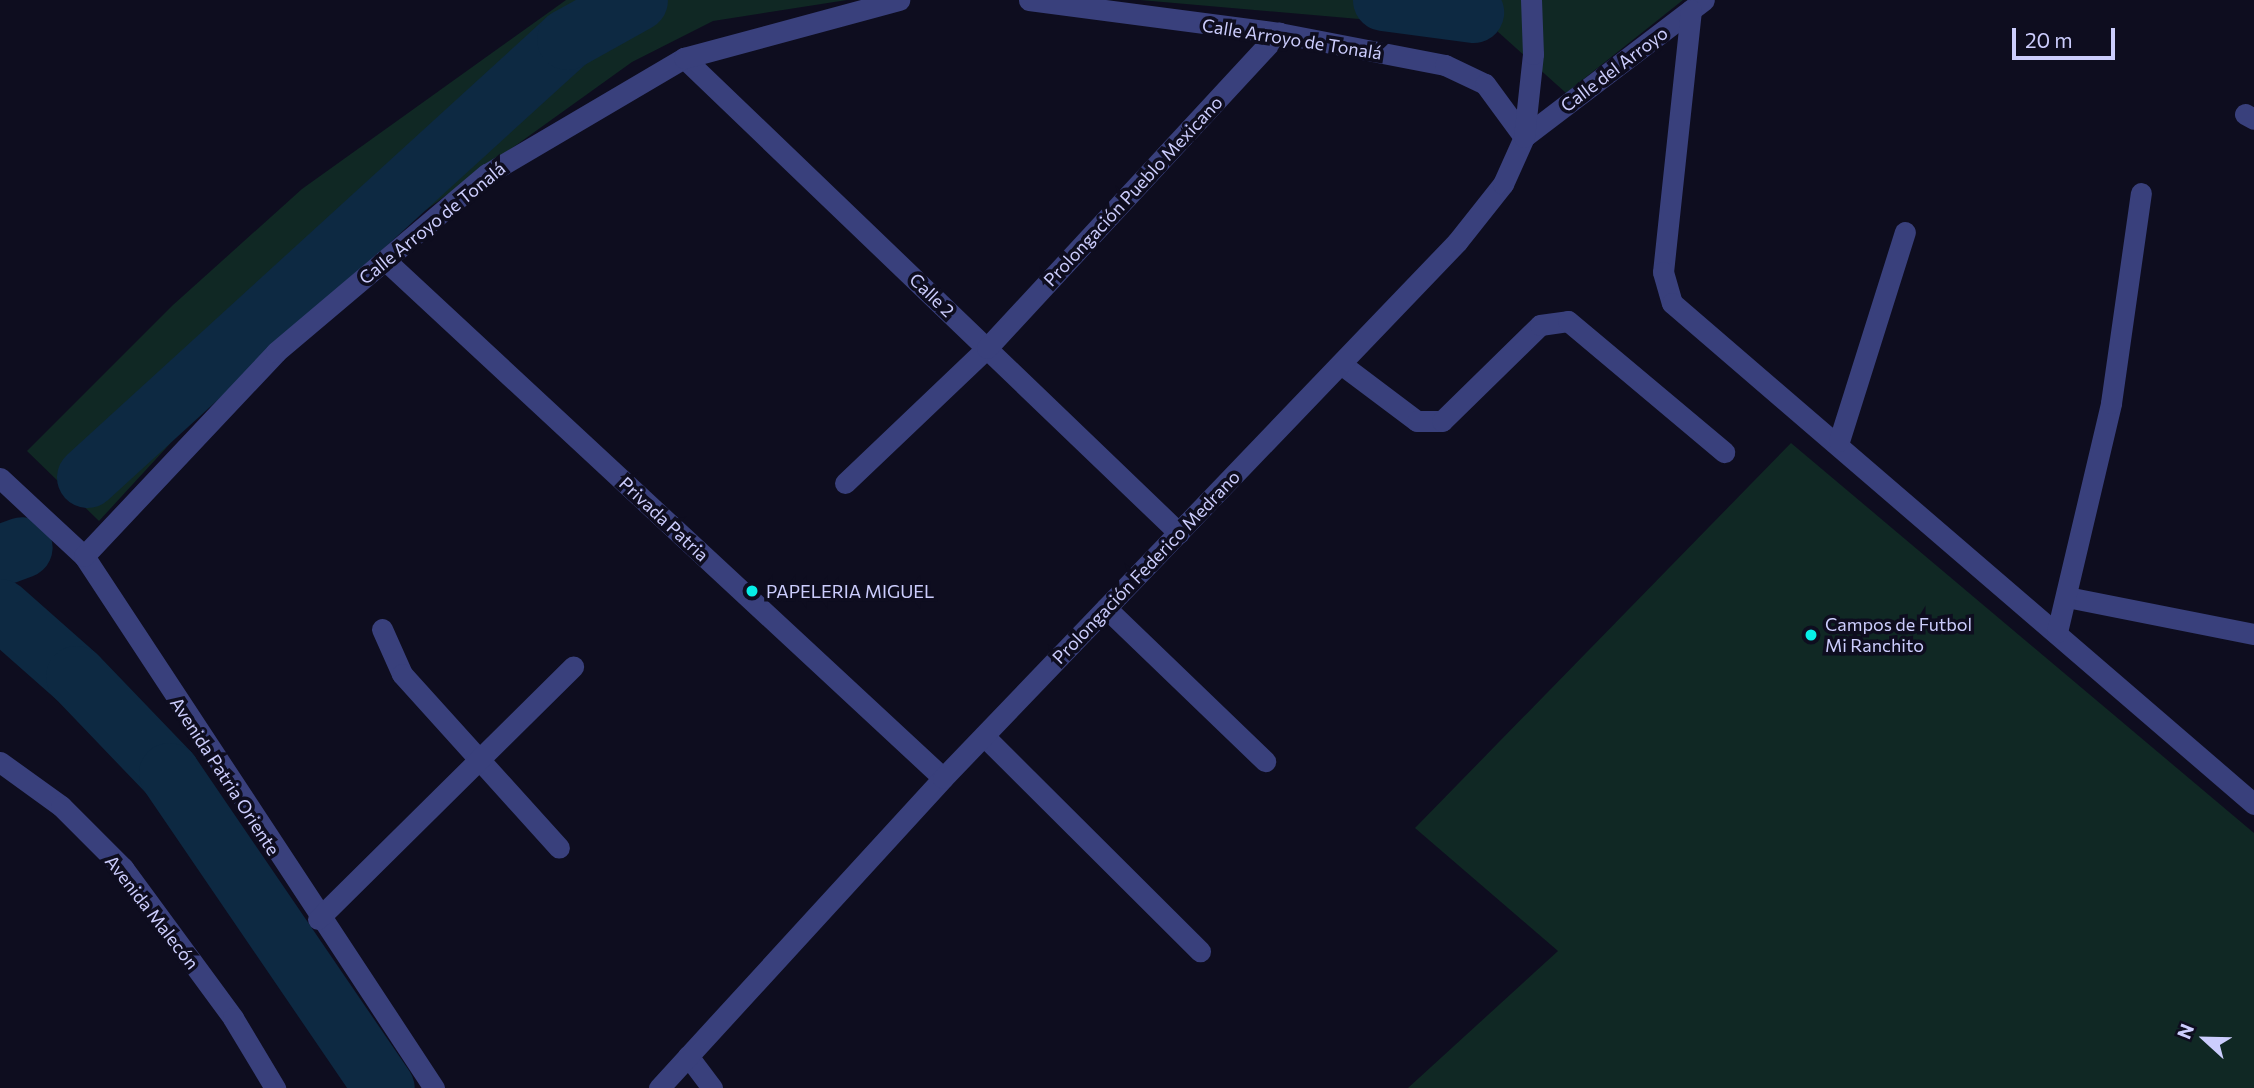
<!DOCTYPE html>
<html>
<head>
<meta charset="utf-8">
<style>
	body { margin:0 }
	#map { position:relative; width:2254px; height:1088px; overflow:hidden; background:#0e0d1f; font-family:Commissioner,sans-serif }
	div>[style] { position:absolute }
	.green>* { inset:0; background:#102824 }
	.river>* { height:61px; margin:-30.5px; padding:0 30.5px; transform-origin:30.5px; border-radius:30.5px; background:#0d2942 }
	.minor>* { height:21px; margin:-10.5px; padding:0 10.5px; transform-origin:10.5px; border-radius:10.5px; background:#39407c }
	.dots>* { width:19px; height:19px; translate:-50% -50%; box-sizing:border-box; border:4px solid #0e0d1f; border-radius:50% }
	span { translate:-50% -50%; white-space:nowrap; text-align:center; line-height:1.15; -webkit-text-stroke:7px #0e0d1f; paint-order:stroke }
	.street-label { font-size:18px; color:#cccdfd }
	.poi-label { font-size:18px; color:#cccdfd }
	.left { translate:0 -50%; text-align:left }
	.north { position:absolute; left:2170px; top:1004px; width:70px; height:70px; -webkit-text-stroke:5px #0e0d1f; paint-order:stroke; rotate:292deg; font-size:19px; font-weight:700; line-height:28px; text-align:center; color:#cccdfd }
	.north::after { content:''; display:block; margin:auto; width:24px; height:32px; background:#cccdfd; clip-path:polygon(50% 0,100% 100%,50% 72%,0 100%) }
	.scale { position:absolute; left:2012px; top:28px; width:103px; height:32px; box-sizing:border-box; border:4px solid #cccdfd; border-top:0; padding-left:9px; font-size:21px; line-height:24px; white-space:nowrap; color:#cccdfd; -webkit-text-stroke:5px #0e0d1f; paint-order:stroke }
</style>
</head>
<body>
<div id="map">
	<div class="green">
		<i style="clip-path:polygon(566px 0,847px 0,713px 21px,632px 62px,352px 263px,235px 373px,99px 521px,27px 451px,173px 305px,302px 189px)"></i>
		<i style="clip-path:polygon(1140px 0,1683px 0,1566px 93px,1497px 31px)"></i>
		<i style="clip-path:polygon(1791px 443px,2254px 833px,2254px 1088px,1408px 1088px,1558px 951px,1415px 828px)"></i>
	</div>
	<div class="river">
		<i style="left:1383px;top:0;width:91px;rotate:7.6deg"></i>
		<i style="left:87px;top:477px;width:650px;rotate:-42.38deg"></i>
		<i style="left:567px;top:39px;width:80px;rotate:-29.1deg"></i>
		<i style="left:0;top:555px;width:23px;rotate:-20deg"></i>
		<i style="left:0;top:609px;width:101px;rotate:41.4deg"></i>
		<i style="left:76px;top:676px;width:134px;rotate:46.2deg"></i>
		<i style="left:169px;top:773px;width:381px;rotate:55.7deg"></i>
	</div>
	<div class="minor">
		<i style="left:1029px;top:0;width:252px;rotate:7.5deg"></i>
		<i style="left:1279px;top:33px;width:169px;rotate:10.9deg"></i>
		<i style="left:1445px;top:65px;width:44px;rotate:25.4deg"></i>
		<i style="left:1485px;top:84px;width:66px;rotate:53.7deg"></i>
		<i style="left:1524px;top:137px;width:226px;rotate:-37.3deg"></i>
		<i style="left:1691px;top:10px;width:263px;rotate:96.1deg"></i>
		<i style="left:1663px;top:272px;width:32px;rotate:74deg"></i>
		<i style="left:1672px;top:303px;width:768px;rotate:40.72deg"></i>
		<i style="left:684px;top:58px;width:686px;rotate:43.82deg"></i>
		<i style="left:2245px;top:114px;width:10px;rotate:29deg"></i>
		<i style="left:385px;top:260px;width:761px;rotate:42.87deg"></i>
		<i style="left:1341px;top:364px;width:95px;rotate:36.9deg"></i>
		<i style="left:1417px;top:421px;width:25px"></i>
		<i style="left:1442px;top:421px;width:137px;rotate:-44.4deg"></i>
		<i style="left:1540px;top:325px;width:28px;rotate:-8deg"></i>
		<i style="left:1568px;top:321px;width:204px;rotate:40deg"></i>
		<i style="left:1839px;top:441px;width:219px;rotate:-72.5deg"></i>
		<i style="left:0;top:478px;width:115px;rotate:42.9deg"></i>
		<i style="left:84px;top:556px;width:637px;rotate:56.66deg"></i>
		<i style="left:845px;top:483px;width:196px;rotate:-43.6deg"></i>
		<i style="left:987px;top:348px;width:430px;rotate:-47.2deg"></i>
		<i style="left:84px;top:556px;width:280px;rotate:-46.7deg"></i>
		<i style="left:276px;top:352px;width:276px;rotate:-40.2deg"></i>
		<i style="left:487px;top:174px;width:229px;rotate:-30.5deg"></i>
		<i style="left:684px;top:58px;width:223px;rotate:-15.1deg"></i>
		<i style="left:2067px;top:597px;width:191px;rotate:11.2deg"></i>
		<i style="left:1106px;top:608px;width:221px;rotate:43.9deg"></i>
		<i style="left:382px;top:629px;width:49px;rotate:66deg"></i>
		<i style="left:402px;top:674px;width:234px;rotate:47.9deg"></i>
		<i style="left:2057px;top:632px;width:235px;rotate:-76.7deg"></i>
		<i style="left:2111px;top:403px;width:212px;rotate:-81.9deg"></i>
		<i style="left:984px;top:736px;width:305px;rotate:44.9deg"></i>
		<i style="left:0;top:762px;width:75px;rotate:35.8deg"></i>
		<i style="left:61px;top:806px;width:88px;rotate:45deg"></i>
		<i style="left:123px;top:868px;width:186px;rotate:53.7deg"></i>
		<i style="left:233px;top:1018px;width:82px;rotate:59deg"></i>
		<i style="left:318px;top:919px;width:359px;rotate:-44.7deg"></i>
		<i style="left:688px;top:1056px;width:40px;rotate:53deg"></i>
		<i style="left:659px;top:1088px;width:420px;rotate:-47.5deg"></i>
		<i style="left:943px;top:778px;width:743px;rotate:-46.2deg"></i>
		<i style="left:1457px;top:242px;width:74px;rotate:-51.6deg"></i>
		<i style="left:1503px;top:184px;width:51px;rotate:-65.9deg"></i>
		<i style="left:1524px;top:137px;width:83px;rotate:-83.8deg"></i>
		<i style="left:1533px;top:54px;width:54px;rotate:-92.1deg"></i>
	</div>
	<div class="dots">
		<i style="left:752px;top:591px;background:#07eee7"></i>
		<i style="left:1811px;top:635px;background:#07eee7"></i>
	</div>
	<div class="street-label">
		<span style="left:1292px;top:39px;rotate:9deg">Calle Arroyo de Tonalá</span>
		<span style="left:1614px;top:69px;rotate:-37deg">Calle del Arroyo</span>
		<span style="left:1133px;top:191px;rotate:-47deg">Prolongación Pueblo Mexicano</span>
		<span style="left:432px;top:223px;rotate:-39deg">Calle Arroyo de Tonalá</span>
		<span style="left:932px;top:295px;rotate:44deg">Calle 2</span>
		<span style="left:664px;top:519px;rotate:43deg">Privada Patria</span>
		<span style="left:1146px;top:567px;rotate:-46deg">Prolongación Federico Medrano</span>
		<span style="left:225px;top:776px;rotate:57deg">Avenida Patria Oriente</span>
		<span style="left:152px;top:912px;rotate:52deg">Avenida Malecón</span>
	</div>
	<div class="poi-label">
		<span class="left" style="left:766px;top:591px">PAPELERIA MIGUEL</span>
		<span class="left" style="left:1825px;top:635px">Campos de Futbol<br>Mi Ranchito</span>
	</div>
	<div class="north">N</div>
	<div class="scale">20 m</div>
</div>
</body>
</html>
